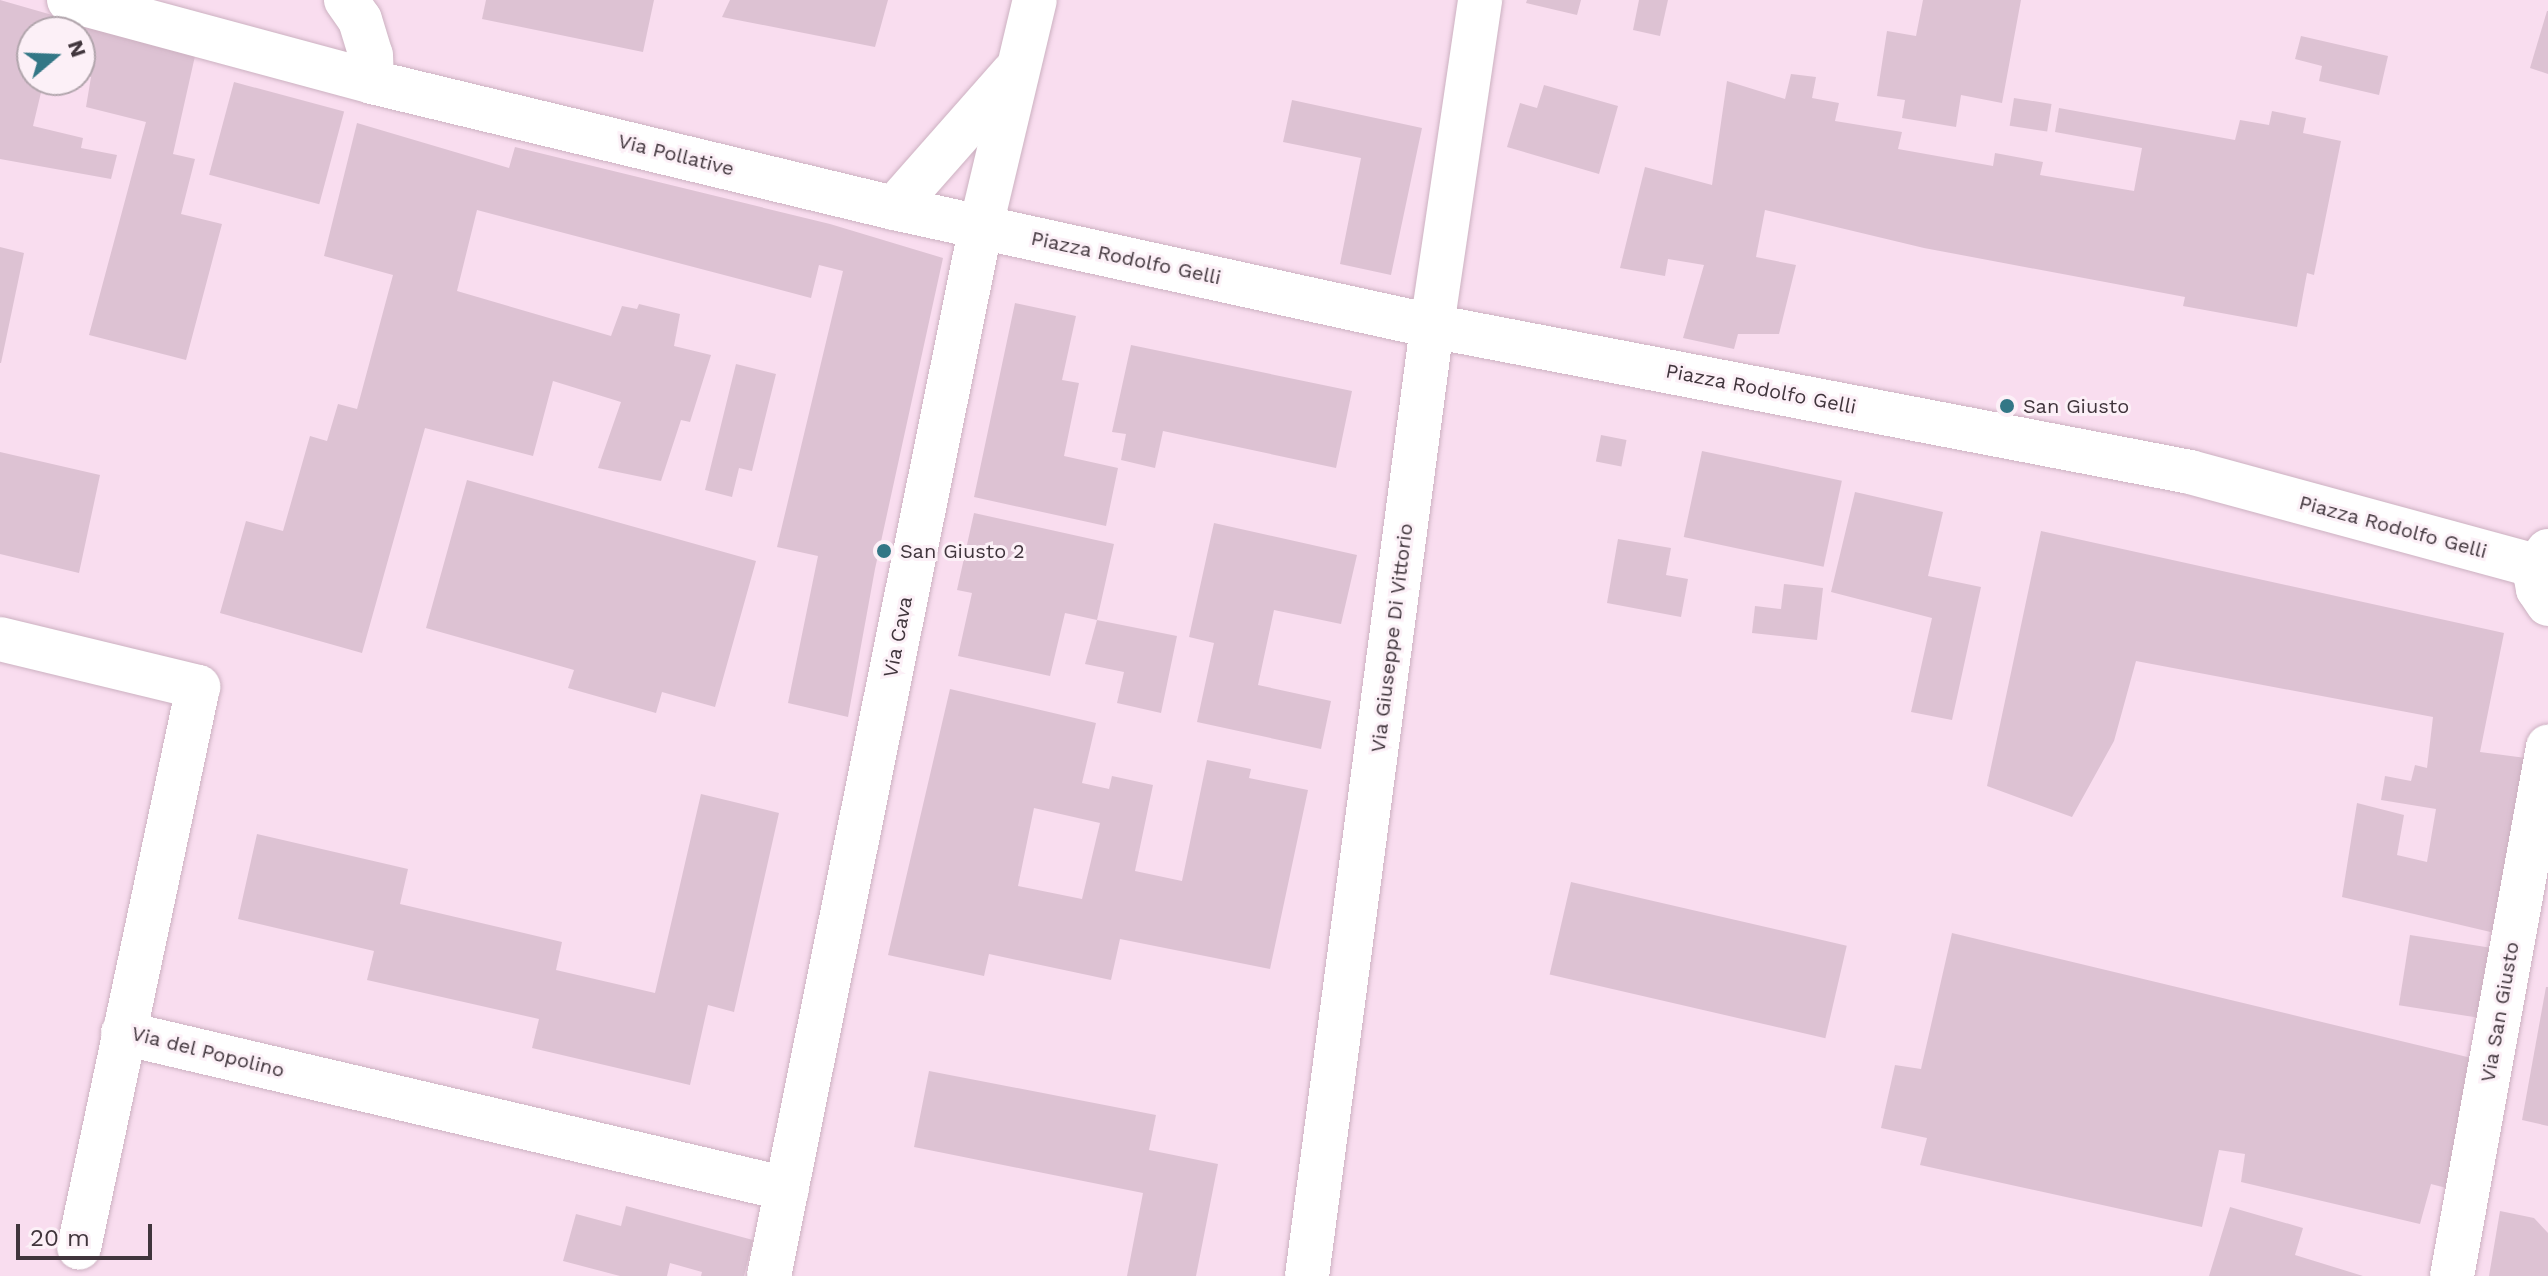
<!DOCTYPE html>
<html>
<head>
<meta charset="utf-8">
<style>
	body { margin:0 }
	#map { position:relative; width:2548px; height:1276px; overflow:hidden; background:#f9ddef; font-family:"Work Sans",sans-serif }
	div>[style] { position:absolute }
	.building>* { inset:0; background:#ddc2d3; transform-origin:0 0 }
	.roads { filter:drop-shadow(0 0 2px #ccb1c1) drop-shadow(0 0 2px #ccb1c1) }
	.minor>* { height:44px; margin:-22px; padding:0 22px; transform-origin:22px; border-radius:22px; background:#fff }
	.dots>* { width:22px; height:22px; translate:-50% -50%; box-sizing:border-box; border:4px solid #fcf0f7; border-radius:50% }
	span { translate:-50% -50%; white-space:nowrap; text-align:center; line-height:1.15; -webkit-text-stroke:6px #fcf0f7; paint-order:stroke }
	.street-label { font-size:20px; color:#40353c }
	.poi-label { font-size:20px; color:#40353c }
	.left { translate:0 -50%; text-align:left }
	.north { position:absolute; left:16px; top:16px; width:80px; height:80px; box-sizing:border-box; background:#fcf0f7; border:2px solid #b1a5ac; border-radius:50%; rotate:71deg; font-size:22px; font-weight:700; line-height:32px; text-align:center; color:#40353c }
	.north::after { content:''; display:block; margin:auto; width:28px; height:36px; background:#337786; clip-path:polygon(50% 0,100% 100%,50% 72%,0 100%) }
	.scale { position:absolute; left:16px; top:1224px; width:136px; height:36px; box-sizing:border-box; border:4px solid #40353c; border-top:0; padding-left:10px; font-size:24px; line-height:28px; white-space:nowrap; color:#40353c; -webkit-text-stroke:6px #fcf0f7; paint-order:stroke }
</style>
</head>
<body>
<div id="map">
	<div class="building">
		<i style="clip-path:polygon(0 0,195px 56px,173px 154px,195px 159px,181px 214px,222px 224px,186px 360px,89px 335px,146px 122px,86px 107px,91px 77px,80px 74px,80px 32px,32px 32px,32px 80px,44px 80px,33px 126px,83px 138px,81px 148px,117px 155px,111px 179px,0 159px)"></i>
		<i style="clip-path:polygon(486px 0,654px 0,643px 52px,482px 19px)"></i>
		<i style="clip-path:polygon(730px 0,888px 0,875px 47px,722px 17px)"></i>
		<i style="clip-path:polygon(1527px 0,1581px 0,1577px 15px,1526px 3px)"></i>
		<i style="clip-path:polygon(1639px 0,1668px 0,1660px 36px,1633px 30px)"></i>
		<i style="clip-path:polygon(1923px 0,2021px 0,2002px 103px,1961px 95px,1956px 127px,1902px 118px,1905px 100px,1877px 96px,1887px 31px,1916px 36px)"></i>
		<i style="clip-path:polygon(2547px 11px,2548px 11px,2548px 74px,2530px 68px)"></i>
		<i style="clip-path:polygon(2301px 36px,2388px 56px,2379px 95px,2319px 81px,2322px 66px,2295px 59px)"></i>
		<i style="clip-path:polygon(1791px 74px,1816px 77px,1812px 98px,1839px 103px,1835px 121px,1902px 132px,1898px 149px,1993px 166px,1995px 153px,2043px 162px,2040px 175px,2134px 191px,2142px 148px,2055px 132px,2059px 108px,2235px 140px,2240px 120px,2269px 125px,2272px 111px,2306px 118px,2303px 133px,2341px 141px,2314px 275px,2307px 273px,2297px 327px,2183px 306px,2185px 297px,1924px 248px,1765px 210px,1756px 257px,1796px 265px,1779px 334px,1738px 334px,1734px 349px,1683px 338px,1704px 265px,1668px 259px,1665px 276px,1620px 268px,1645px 167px,1712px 185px,1727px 81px,1785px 99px)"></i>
		<i style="left:234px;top:82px;width:114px;height:96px;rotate:15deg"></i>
		<i style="clip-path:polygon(1544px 85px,1618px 106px,1599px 174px,1507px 147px,1520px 103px,1537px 108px)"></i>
		<i style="left:2014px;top:98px;width:38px;height:28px;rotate:9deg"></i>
		<i style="clip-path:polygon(1292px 100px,1422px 128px,1391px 275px,1340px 264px,1361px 158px,1283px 142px)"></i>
		<i style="clip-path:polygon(357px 123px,509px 168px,515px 147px,830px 224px,943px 258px,875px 569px,848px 717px,788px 703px,818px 556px,777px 547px,843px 271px,819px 265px,811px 298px,477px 210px,457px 291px,611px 336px,622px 306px,637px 309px,639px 304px,680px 314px,674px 346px,711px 355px,690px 422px,681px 420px,661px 481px,598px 468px,621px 402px,553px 381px,533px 456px,425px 428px,362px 653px,220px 613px,246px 521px,283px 531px,310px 436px,327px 441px,338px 404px,357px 409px,393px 275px,324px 256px)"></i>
		<i style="clip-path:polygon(0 247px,24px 253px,1px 363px,0 363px)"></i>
		<i style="clip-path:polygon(1015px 303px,1076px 316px,1062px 380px,1079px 383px,1064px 456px,1118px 468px,1106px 526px,974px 497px)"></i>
		<i style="clip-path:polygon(1131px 345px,1352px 391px,1336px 468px,1163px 431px,1155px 468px,1121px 460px,1126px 434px,1112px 432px)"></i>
		<i style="clip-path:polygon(736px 364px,776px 374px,752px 471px,739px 468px,732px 497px,705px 490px)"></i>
		<i style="left:1601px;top:435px;width:26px;height:27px;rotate:11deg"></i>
		<i style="left:1702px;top:451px;width:143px;height:88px;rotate:12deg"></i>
		<i style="clip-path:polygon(0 452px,100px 475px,79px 573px,0 554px)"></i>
		<i style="clip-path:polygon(467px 480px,756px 561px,715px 707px,662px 692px,656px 713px,568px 688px,574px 670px,426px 628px)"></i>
		<i style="clip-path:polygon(1855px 492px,1943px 512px,1928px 576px,1981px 587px,1952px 720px,1911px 712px,1932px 618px,1831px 592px)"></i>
		<i style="clip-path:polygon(974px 513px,1114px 544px,1097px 620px,1065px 613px,1050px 676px,958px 656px,972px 593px,957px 590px)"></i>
		<i style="clip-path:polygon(1214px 523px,1357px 555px,1341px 624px,1274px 610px,1258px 685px,1331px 701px,1321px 749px,1197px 722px,1214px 643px,1189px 637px)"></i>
		<i style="clip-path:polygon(2041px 531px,2504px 633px,2480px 752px,2526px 758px,2499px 934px,2342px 897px,2357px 803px,2404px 815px,2397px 855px,2427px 862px,2436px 809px,2381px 800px,2385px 776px,2411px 781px,2415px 765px,2427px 768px,2433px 717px,2136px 661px,2114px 741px,2072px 817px,1987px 786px)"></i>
		<i style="clip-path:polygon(1618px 539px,1671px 548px,1666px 575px,1688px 579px,1681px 617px,1607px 603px)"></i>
		<i style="clip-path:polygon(1784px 584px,1823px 588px,1817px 640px,1752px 633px,1755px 606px,1781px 609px)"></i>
		<i style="clip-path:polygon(1097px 620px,1177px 636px,1161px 713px,1117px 703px,1124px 672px,1085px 664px)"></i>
		<i style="clip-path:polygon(evenodd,950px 689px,1096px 723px,1082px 783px,1109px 789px,1112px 776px,1153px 785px,1135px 871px,1182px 881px,1207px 760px,1251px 769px,1249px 778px,1308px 790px,1270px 969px,1120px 939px,1111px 980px,989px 954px,984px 976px,888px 955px,950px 689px,1034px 808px,1100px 823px,1082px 899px,1018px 886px,1034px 808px)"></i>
		<i style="clip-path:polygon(701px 794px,779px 813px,734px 1012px,708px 1005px,690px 1085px,532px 1048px,539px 1019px,367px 980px,374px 951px,238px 919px,257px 834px,408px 869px,400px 904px,562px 942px,556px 970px,655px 993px)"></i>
		<i style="left:1571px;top:882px;width:283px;height:95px;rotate:13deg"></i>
		<i style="clip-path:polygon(1952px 933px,2484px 1061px,2454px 1190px,2431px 1184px,2420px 1224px,2241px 1182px,2245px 1154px,2219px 1150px,2202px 1227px,1920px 1165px,1927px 1138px,1881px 1128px,1895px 1065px,1921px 1069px)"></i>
		<i style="left:2410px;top:935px;width:91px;height:71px;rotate:9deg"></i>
		<i style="clip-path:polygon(2546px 987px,2548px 987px,2548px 1126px,2522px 1120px)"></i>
		<i style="clip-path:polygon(929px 1071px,1156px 1115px,1149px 1150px,1218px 1164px,1196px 1276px,1127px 1276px,1143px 1193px,914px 1147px)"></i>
		<i style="clip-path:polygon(626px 1206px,753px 1240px,744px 1276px,701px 1276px,702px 1272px,670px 1263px,667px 1276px,620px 1276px,563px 1261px,576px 1214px,621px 1226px)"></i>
		<i style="clip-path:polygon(2230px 1207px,2303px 1228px,2295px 1255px,2363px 1276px,2209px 1276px)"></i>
		<i style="clip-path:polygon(2500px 1211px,2534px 1218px,2548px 1233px,2548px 1276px,2489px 1276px)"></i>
	</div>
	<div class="roads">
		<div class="minor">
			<i style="left:69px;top:0;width:314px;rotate:15.1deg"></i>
			<i style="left:372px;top:82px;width:537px;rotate:13.57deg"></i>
			<i style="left:894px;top:208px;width:551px;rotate:12.37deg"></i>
			<i style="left:1432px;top:326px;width:772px;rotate:10.9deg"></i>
			<i style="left:2190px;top:472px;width:360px;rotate:15.2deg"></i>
			<i style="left:346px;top:0;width:24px;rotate:55deg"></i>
			<i style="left:360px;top:20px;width:37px;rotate:73deg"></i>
			<i style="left:371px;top:55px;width:27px;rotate:88deg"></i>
			<i style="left:894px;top:208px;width:180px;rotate:-48.6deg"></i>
			<i style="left:2548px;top:551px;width:19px;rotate:126deg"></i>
			<i style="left:2537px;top:566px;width:12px;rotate:95deg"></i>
			<i style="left:2536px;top:578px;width:11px;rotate:80deg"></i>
			<i style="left:2538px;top:589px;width:18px;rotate:56deg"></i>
			<i style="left:0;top:639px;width:204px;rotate:13.6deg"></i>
			<i style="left:198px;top:687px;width:573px;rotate:101.98deg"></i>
			<i style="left:123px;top:1033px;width:682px;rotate:13.22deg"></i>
			<i style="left:769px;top:1276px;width:1071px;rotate:-78.59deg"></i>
			<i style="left:981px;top:226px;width:232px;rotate:-76.6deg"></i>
			<i style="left:1307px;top:1276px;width:958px;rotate:-82.5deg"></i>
			<i style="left:1432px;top:326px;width:330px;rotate:-81.6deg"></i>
			<i style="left:2452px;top:1276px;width:538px;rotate:-79.71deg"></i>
		</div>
	</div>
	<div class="dots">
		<i style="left:2007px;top:406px;background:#337786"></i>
		<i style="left:884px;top:551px;background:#337786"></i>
	</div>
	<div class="street-label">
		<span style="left:676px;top:155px;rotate:14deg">Via Pollative</span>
		<span style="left:1126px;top:258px;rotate:12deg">Piazza Rodolfo Gelli</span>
		<span style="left:1761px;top:389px;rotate:11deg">Piazza Rodolfo Gelli</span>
		<span style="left:2393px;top:527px;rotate:15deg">Piazza Rodolfo Gelli</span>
		<span style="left:898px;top:637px;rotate:-79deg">Via Cava</span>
		<span style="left:1392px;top:638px;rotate:-83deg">Via Giuseppe Di Vittorio</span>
		<span style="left:2500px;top:1012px;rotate:-80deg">Via San Giusto</span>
		<span style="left:208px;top:1052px;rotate:14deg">Via del Popolino</span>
	</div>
	<div class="poi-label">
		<span class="left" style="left:2023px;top:406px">San Giusto</span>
		<span class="left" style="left:900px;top:551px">San Giusto 2</span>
	</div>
	<div class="north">N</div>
	<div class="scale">20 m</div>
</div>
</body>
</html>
